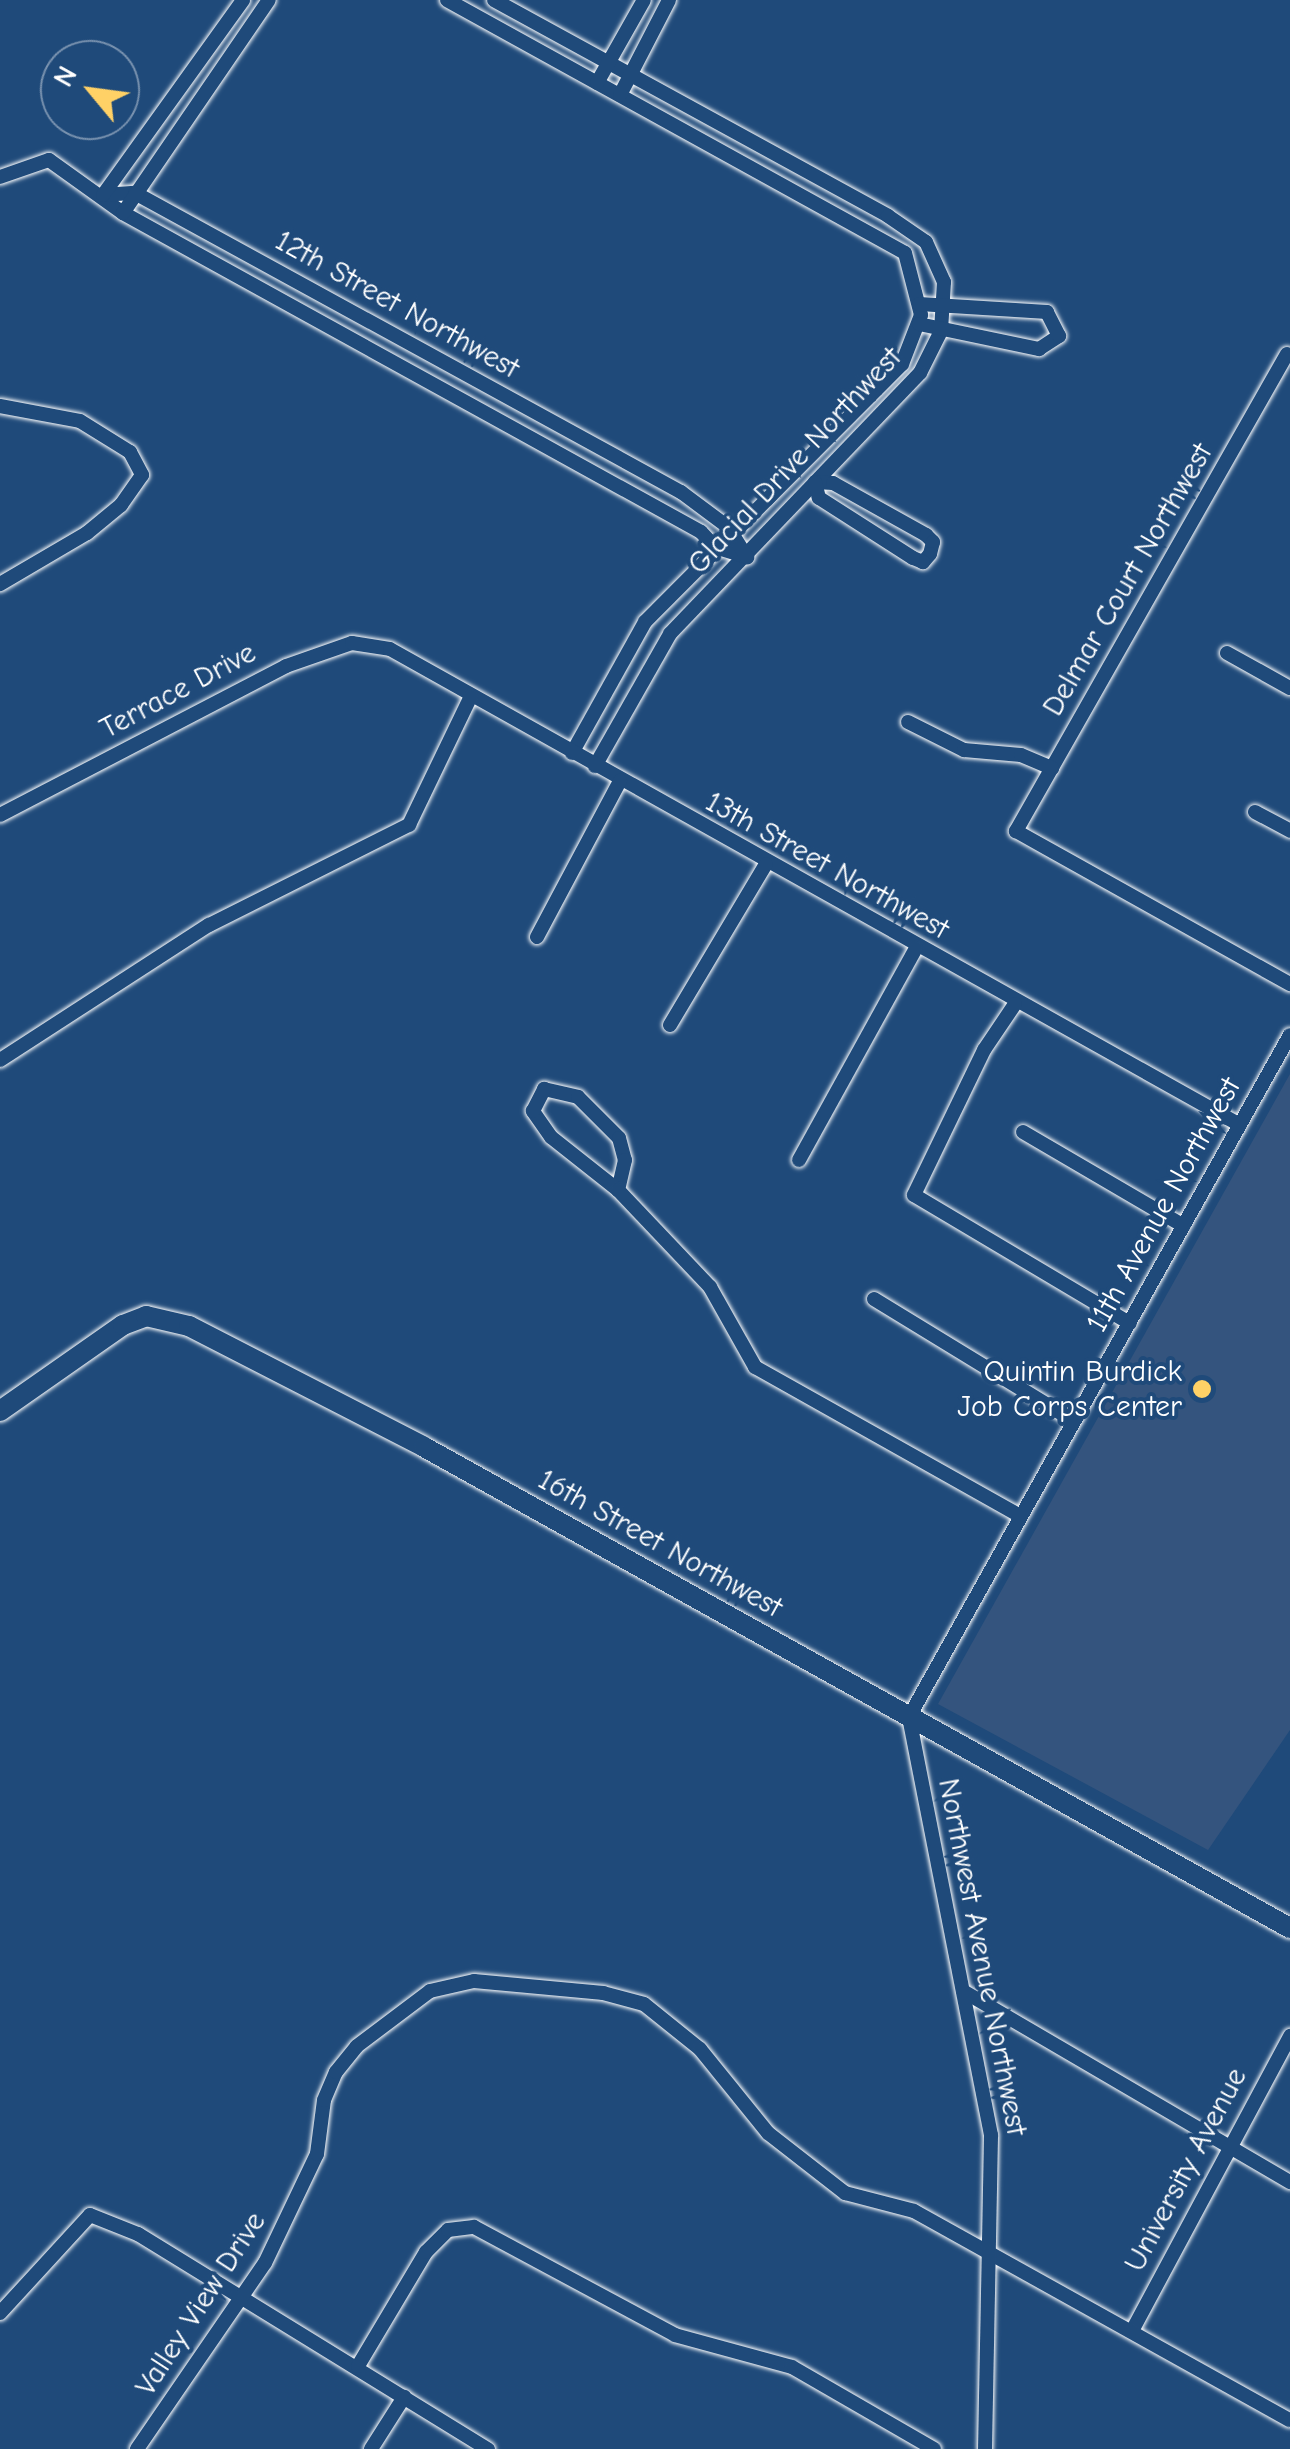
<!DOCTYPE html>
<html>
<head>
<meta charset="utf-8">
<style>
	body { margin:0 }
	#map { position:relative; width:1290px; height:2449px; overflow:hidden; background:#1f4a7a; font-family:"Comic Neue",sans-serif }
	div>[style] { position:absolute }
	.built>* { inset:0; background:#34547e }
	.roads { filter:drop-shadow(0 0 2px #fff) drop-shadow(0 0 2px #fff) }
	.street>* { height:14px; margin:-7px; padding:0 7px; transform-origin:7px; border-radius:7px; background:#1f4a7a }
	.secondary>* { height:20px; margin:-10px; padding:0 10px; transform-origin:10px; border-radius:10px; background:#1f4a7a }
	.dots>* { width:28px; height:28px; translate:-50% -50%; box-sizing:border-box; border:5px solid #1f4a7a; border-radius:50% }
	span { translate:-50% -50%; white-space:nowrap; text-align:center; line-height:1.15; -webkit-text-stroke:8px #1f4a7a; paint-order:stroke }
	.street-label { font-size:30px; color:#fff }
	.poi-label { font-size:30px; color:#fff }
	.right { translate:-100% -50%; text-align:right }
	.north { position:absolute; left:40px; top:40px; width:100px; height:100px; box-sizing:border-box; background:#1f4a7a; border:2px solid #7992af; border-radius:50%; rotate:299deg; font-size:28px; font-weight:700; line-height:40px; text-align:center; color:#fff }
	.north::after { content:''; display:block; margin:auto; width:35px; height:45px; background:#ffd166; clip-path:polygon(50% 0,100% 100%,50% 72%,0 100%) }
</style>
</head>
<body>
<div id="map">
	<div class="built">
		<i style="clip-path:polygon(1290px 1074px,1290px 1730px,1208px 1850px,938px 1704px)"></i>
	</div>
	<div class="roads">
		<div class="street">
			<i style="left:447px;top:0;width:523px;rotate:28.92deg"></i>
			<i style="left:905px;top:253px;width:64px;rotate:75.5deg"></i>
			<i style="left:921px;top:315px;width:53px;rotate:111.2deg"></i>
			<i style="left:902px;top:364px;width:364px;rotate:134.9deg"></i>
			<i style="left:645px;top:622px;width:150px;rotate:119.1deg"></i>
			<i style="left:494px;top:0;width:449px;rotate:28.7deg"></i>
			<i style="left:888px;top:216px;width:46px;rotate:34.4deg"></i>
			<i style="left:926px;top:242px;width:44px;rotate:65.8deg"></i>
			<i style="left:944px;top:282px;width:49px;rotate:93.5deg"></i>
			<i style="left:941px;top:331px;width:47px;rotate:116.6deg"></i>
			<i style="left:920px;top:373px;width:361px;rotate:133.8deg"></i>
			<i style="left:670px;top:634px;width:152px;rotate:119.6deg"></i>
			<i style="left:597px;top:83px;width:95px;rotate:-60.5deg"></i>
			<i style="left:620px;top:95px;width:107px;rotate:-62.7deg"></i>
			<i style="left:0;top:177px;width:52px;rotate:-19.1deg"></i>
			<i style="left:49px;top:160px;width:91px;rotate:35.6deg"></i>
			<i style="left:123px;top:213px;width:660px;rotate:28.89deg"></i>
			<i style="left:701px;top:532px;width:21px;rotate:47deg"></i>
			<i style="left:715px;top:547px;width:34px;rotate:17deg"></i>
			<i style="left:103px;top:195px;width:32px;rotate:-4deg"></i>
			<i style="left:135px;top:193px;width:623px;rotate:28.71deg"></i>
			<i style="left:681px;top:492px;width:59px;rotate:36.7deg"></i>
			<i style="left:728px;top:527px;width:36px;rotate:58deg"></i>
			<i style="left:103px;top:195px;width:240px;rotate:-54.3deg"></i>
			<i style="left:123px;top:213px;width:258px;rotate:-55.6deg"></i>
			<i style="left:919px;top:324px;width:123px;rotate:11.8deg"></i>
			<i style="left:1039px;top:349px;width:24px;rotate:-33deg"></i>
			<i style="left:1059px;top:336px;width:27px;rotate:-117deg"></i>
			<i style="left:1047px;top:312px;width:128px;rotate:-176.4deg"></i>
			<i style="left:1287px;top:354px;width:549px;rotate:119.6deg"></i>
			<i style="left:1016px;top:831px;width:314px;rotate:29.2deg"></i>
			<i style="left:0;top:406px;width:81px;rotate:10.6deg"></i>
			<i style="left:80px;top:421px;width:59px;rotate:31.8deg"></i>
			<i style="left:130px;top:452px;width:26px;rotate:62deg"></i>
			<i style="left:142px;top:475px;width:37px;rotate:125deg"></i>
			<i style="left:121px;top:505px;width:44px;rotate:140.5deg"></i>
			<i style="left:87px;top:533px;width:101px;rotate:149.6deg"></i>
			<i style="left:815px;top:482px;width:18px;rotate:3deg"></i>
			<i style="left:833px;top:483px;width:107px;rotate:29.2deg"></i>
			<i style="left:926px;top:535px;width:10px;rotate:45deg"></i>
			<i style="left:933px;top:542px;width:12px;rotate:104deg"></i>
			<i style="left:930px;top:554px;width:11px;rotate:131deg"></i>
			<i style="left:923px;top:562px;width:11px;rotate:-158deg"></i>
			<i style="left:913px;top:558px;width:112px;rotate:-147.4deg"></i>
			<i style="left:819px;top:498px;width:16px;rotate:-104deg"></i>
			<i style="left:1227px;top:653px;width:72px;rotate:29.1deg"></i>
			<i style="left:908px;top:722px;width:63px;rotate:26.6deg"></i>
			<i style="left:964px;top:750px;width:57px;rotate:5deg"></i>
			<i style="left:1021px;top:755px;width:34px;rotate:23deg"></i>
			<i style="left:1255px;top:812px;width:40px;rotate:28deg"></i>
			<i style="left:0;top:815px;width:322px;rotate:-27.5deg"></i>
			<i style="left:286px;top:666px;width:70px;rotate:-19.2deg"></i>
			<i style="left:352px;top:643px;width:38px;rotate:9deg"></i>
			<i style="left:390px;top:649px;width:974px;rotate:29.25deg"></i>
			<i style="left:537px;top:937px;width:177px;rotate:-62deg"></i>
			<i style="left:1015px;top:1004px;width:55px;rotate:124deg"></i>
			<i style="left:984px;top:1050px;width:161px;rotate:115.8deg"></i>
			<i style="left:914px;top:1195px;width:251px;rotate:30.7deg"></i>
			<i style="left:670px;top:1025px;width:187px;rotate:-59.2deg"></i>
			<i style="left:0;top:1060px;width:249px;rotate:-32.9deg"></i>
			<i style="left:209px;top:925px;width:224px;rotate:-26.6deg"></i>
			<i style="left:409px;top:825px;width:143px;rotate:-64.3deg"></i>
			<i style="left:544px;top:1089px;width:35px;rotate:13deg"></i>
			<i style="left:578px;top:1097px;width:58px;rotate:45deg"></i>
			<i style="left:619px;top:1138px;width:23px;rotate:75deg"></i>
			<i style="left:625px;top:1160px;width:31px;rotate:103deg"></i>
			<i style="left:618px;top:1190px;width:85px;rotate:-141.7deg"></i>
			<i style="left:551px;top:1137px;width:32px;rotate:-125deg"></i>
			<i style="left:533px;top:1111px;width:25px;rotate:-63deg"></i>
			<i style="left:1023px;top:1132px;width:186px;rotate:30.3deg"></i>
			<i style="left:799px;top:1160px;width:242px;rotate:-61.1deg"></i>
			<i style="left:618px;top:1190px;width:134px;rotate:46.5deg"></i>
			<i style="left:710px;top:1287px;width:92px;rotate:60.6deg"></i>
			<i style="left:755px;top:1367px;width:304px;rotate:29.3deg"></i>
			<i style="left:874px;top:1299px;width:234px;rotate:31.4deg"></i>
			<i style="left:963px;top:1991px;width:379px;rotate:30.3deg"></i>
			<i style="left:0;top:2313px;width:133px;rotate:-47.4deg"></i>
			<i style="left:90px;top:2215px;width:52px;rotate:21.6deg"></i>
			<i style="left:138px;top:2234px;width:411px;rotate:31.6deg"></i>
			<i style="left:1132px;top:2331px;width:335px;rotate:-61.8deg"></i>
			<i style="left:358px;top:2366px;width:133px;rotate:-59.2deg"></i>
			<i style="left:426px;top:2252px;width:31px;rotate:-45deg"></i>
			<i style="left:448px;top:2230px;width:26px;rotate:-7deg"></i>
			<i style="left:474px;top:2227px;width:228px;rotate:28.2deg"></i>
			<i style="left:675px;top:2335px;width:121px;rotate:15.3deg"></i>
			<i style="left:792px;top:2367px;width:164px;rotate:30deg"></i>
			<i style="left:137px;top:2449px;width:226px;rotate:-55.5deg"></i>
			<i style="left:265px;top:2263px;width:121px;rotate:-64.5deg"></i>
			<i style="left:317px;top:2154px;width:54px;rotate:-82.6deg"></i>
			<i style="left:324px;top:2100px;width:30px;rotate:-67deg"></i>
			<i style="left:336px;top:2072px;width:33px;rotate:-51deg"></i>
			<i style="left:357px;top:2046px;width:91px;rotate:-37deg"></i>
			<i style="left:430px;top:1991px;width:45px;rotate:-12.8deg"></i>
			<i style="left:474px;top:1981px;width:130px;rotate:5.3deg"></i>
			<i style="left:603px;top:1993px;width:42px;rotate:15deg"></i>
			<i style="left:644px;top:2004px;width:72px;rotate:38.8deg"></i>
			<i style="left:700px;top:2049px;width:108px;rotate:51deg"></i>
			<i style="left:768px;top:2133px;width:98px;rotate:37.9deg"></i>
			<i style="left:845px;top:2193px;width:71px;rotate:14.6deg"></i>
			<i style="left:914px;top:2211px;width:430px;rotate:29.1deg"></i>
			<i style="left:371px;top:2449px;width:62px;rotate:-57.6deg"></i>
			<i style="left:985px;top:2449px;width:314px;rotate:-88.9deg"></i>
			<i style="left:991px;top:2135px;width:426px;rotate:-101.1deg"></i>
			<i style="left:909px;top:1717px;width:781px;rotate:-60.81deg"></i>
		</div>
		<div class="secondary">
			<i style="left:0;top:1411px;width:150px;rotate:-35deg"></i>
			<i style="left:123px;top:1325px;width:25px;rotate:-21deg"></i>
			<i style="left:146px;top:1316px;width:44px;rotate:13.1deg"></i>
			<i style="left:189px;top:1326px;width:264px;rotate:27.2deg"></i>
			<i style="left:424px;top:1447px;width:991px;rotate:29.05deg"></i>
		</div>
	</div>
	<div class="dots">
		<i style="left:1202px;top:1389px;background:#ffd166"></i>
	</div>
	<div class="street-label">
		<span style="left:397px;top:305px;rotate:29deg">12th Street Northwest</span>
		<span style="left:795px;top:461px;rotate:-47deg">Glacial Drive Northwest</span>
		<span style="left:1128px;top:580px;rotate:-60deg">Delmar Court Northwest</span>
		<span style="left:178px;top:691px;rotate:-28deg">Terrace Drive</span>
		<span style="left:827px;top:866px;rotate:29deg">13th Street Northwest</span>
		<span style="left:1164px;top:1205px;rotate:-61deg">11th Avenue Northwest</span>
		<span style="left:660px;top:1544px;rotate:29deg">16th Street Northwest</span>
		<span style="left:982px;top:1957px;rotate:79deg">Northwest Avenue Northwest</span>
		<span style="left:1186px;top:2170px;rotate:-62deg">University Avenue</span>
		<span style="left:201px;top:2304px;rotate:-57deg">Valley View Drive</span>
	</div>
	<div class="poi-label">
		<span class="right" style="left:1182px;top:1389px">Quintin Burdick<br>Job Corps Center</span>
	</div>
	<div class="north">N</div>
</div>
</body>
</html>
